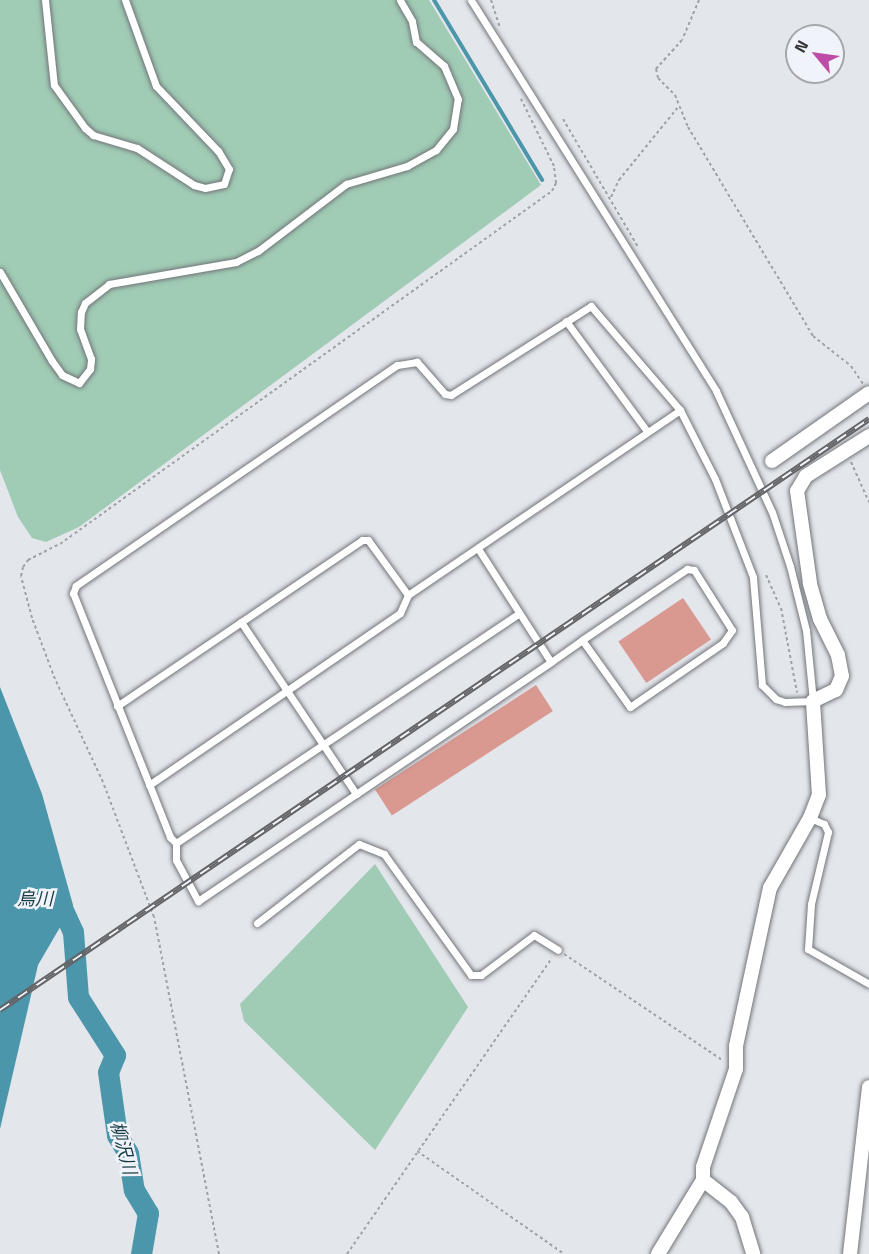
<!DOCTYPE html>
<html>
<head>
<meta charset="utf-8">
<style>
	body { margin:0 }
	#map { position:relative; width:869px; height:1254px; overflow:hidden; background:#e3e6eb; font-family:"Titillium Web","Noto Sans JP",sans-serif }
	div>[style] { position:absolute }
	.green>* { inset:0; background:#a0cbb4 }
	.water>* { inset:0; background:#4b96aa }
	.stream>* { height:4px; margin:-2px; padding:0 2px; transform-origin:2px; border-radius:2px; background:#4b96aa }
	.river>* { height:21px; margin:-10.5px; padding:0 10.5px; transform-origin:10.5px; border-radius:10.5px; background:#4b96aa }
	.building>* { inset:0; background:#d99890; transform-origin:0 0 }
	.path>* { height:2px; margin-top:-1px; transform-origin:0; background:repeating-linear-gradient(90deg,#a0a2a6 0 3px,transparent 0 6px) }
	.roads { filter:drop-shadow(0 0 2px #72757a) drop-shadow(0 0 2px #72757a) }
	.service>* { height:7px; margin:-3.5px; padding:0 3.5px; transform-origin:3.5px; border-radius:3.5px; background:#fff }
	.minor>* { height:14px; margin:-7px; padding:0 7px; transform-origin:7px; border-radius:7px; background:#fff }
	.rail>* { height:6px; margin-top:-3px; transform-origin:0; background:repeating-linear-gradient(90deg,#f0f3f9 0 11px,#646568 0 22px); box-sizing:border-box; border-block:2px solid #646568 }
	span { translate:-50% -50%; white-space:nowrap; text-align:center; line-height:1.15; -webkit-text-stroke:5px #f0f3f9; paint-order:stroke }
	.water-label { font-size:18px; color:#173b44; font-style:italic }
	.north { position:absolute; left:785px; top:24px; width:60px; height:60px; box-sizing:border-box; background:#f0f3f9; border:2px solid #a5a7ab; border-radius:50%; rotate:299deg; font-size:16px; font-weight:700; line-height:24px; text-align:center; color:#343537 }
	.north::after { content:''; display:block; margin:auto; width:21px; height:27px; background:#be4ca7; clip-path:polygon(50% 0,100% 100%,50% 72%,0 100%) }
</style>
</head>
<body>
<div id="map">
	<div class="green">
		<i style="clip-path:polygon(0 0,429px 0,541px 185px,79px 527px,46px 542px,32px 538px,18px 517px,0 470px)"></i>
		<i style="clip-path:polygon(375px 864px,468px 1007px,375px 1150px,244px 1021px,240px 1004px)"></i>
	</div>
	<div class="water">
		<i style="clip-path:polygon(0 687px,42px 794px,73px 905px,38px 965px,0 1129px)"></i>
	</div>
	<div class="stream">
		<i style="left:434px;top:0;width:210px;rotate:59deg"></i>
	</div>
	<div class="river">
		<i style="left:54px;top:890px;width:46px;rotate:65.7deg"></i>
		<i style="left:73px;top:932px;width:65px;rotate:85.6deg"></i>
		<i style="left:78px;top:997px;width:69px;rotate:57.5deg"></i>
		<i style="left:115px;top:1055px;width:18px;rotate:112deg"></i>
		<i style="left:108px;top:1072px;width:64px;rotate:81.9deg"></i>
		<i style="left:117px;top:1135px;width:21px;rotate:59deg"></i>
		<i style="left:128px;top:1153px;width:37px;rotate:81deg"></i>
		<i style="left:134px;top:1190px;width:27px;rotate:59deg"></i>
		<i style="left:148px;top:1213px;width:42px;rotate:99.7deg"></i>
	</div>
	<div class="building">
		<i style="left:683px;top:598px;width:50px;height:78px;rotate:56deg"></i>
		<i style="left:536px;top:685px;width:31px;height:192px;rotate:57deg"></i>
	</div>
	<div class="path">
		<i style="left:491px;top:0;width:29px;rotate:72deg"></i>
		<i style="left:699px;top:0;width:43px;rotate:113deg"></i>
		<i style="left:682px;top:40px;width:39px;rotate:132deg"></i>
		<i style="left:656px;top:69px;width:9px;rotate:77deg"></i>
		<i style="left:658px;top:78px;width:24px;rotate:45deg"></i>
		<i style="left:675px;top:95px;width:35px;rotate:68deg"></i>
		<i style="left:688px;top:127px;width:244px;rotate:59.1deg"></i>
		<i style="left:813px;top:336px;width:48px;rotate:38.3deg"></i>
		<i style="left:851px;top:366px;width:22px;rotate:56deg"></i>
		<i style="left:563px;top:119px;width:148px;rotate:59.6deg"></i>
		<i style="left:611px;top:197px;width:19px;rotate:-65deg"></i>
		<i style="left:619px;top:180px;width:95px;rotate:-51deg"></i>
		<i style="left:851px;top:462px;width:44px;rotate:65.8deg"></i>
		<i style="left:766px;top:575px;width:36px;rotate:66deg"></i>
		<i style="left:781px;top:608px;width:86px;rotate:79.3deg"></i>
		<i style="left:564px;top:954px;width:192px;rotate:33.8deg"></i>
		<i style="left:417px;top:1151px;width:179px;rotate:35deg"></i>
		<i style="left:219px;top:1254px;width:343px;rotate:-100.9deg"></i>
		<i style="left:154px;top:917px;width:144px;rotate:-110.7deg"></i>
		<i style="left:103px;top:782px;width:114px;rotate:-115deg"></i>
		<i style="left:55px;top:679px;width:65px;rotate:-110.7deg"></i>
		<i style="left:32px;top:618px;width:43px;rotate:-104.7deg"></i>
		<i style="left:21px;top:576px;width:9px;rotate:-77deg"></i>
		<i style="left:23px;top:567px;width:9px;rotate:-54deg"></i>
		<i style="left:28px;top:560px;width:36px;rotate:-27deg"></i>
		<i style="left:60px;top:544px;width:606px;rotate:-35.66deg"></i>
		<i style="left:552px;top:191px;width:9px;rotate:-63deg"></i>
		<i style="left:556px;top:183px;width:17px;rotate:-97deg"></i>
		<i style="left:554px;top:166px;width:75px;rotate:-116.2deg"></i>
		<i style="left:347px;top:1254px;width:360px;rotate:-55.3deg"></i>
	</div>
	<div class="roads">
		<div class="service">
			<i style="left:45px;top:0;width:85px;rotate:84deg"></i>
			<i style="left:54px;top:85px;width:53px;rotate:54.2deg"></i>
			<i style="left:85px;top:128px;width:11px;rotate:41deg"></i>
			<i style="left:93px;top:135px;width:46px;rotate:16.5deg"></i>
			<i style="left:137px;top:148px;width:68px;rotate:33deg"></i>
			<i style="left:194px;top:185px;width:11px;rotate:15deg"></i>
			<i style="left:205px;top:188px;width:19px;rotate:-12deg"></i>
			<i style="left:224px;top:184px;width:16px;rotate:-72deg"></i>
			<i style="left:229px;top:169px;width:21px;rotate:-121deg"></i>
			<i style="left:218px;top:151px;width:90px;rotate:-133.6deg"></i>
			<i style="left:156px;top:86px;width:91px;rotate:-109.8deg"></i>
			<i style="left:471px;top:0;width:461px;rotate:57.9deg"></i>
			<i style="left:716px;top:391px;width:133px;rotate:65.2deg"></i>
			<i style="left:772px;top:512px;width:57px;rotate:71.6deg"></i>
			<i style="left:790px;top:566px;width:66px;rotate:76deg"></i>
			<i style="left:806px;top:630px;width:71px;rotate:84.4deg"></i>
			<i style="left:813px;top:701px;width:28px;rotate:178deg"></i>
			<i style="left:785px;top:702px;width:9px;rotate:-162deg"></i>
			<i style="left:776px;top:699px;width:20px;rotate:-135deg"></i>
			<i style="left:762px;top:685px;width:108px;rotate:-94.8deg"></i>
			<i style="left:753px;top:577px;width:105px;rotate:-111.2deg"></i>
			<i style="left:715px;top:479px;width:77px;rotate:-116.9deg"></i>
			<i style="left:680px;top:410px;width:137px;rotate:-130.6deg"></i>
			<i style="left:591px;top:306px;width:166px;rotate:147.6deg"></i>
			<i style="left:451px;top:395px;width:6px;rotate:-171deg"></i>
			<i style="left:445px;top:394px;width:43px;rotate:-131.2deg"></i>
			<i style="left:417px;top:362px;width:20px;rotate:171deg"></i>
			<i style="left:397px;top:365px;width:390px;rotate:145.5deg"></i>
			<i style="left:76px;top:586px;width:8px;rotate:113deg"></i>
			<i style="left:73px;top:593px;width:263px;rotate:68.3deg"></i>
			<i style="left:170px;top:837px;width:8px;rotate:45deg"></i>
			<i style="left:176px;top:843px;width:17px;rotate:90deg"></i>
			<i style="left:176px;top:860px;width:47px;rotate:61.8deg"></i>
			<i style="left:198px;top:901px;width:191px;rotate:-34.1deg"></i>
			<i style="left:356px;top:794px;width:235px;rotate:-34.1deg"></i>
			<i style="left:551px;top:662px;width:38px;rotate:-35deg"></i>
			<i style="left:582px;top:640px;width:127px;rotate:-34.1deg"></i>
			<i style="left:687px;top:569px;width:7px;rotate:8deg"></i>
			<i style="left:694px;top:570px;width:71px;rotate:57.7deg"></i>
			<i style="left:732px;top:630px;width:16px;rotate:125deg"></i>
			<i style="left:723px;top:643px;width:113px;rotate:145.5deg"></i>
			<i style="left:630px;top:707px;width:82px;rotate:-125.6deg"></i>
			<i style="left:0;top:272px;width:103px;rotate:59.7deg"></i>
			<i style="left:52px;top:361px;width:17px;rotate:54deg"></i>
			<i style="left:62px;top:375px;width:19px;rotate:25deg"></i>
			<i style="left:79px;top:383px;width:18px;rotate:-52deg"></i>
			<i style="left:90px;top:369px;width:10px;rotate:-84deg"></i>
			<i style="left:91px;top:359px;width:32px;rotate:-110deg"></i>
			<i style="left:80px;top:329px;width:17px;rotate:-87deg"></i>
			<i style="left:81px;top:312px;width:10px;rotate:-66deg"></i>
			<i style="left:85px;top:303px;width:31px;rotate:-38deg"></i>
			<i style="left:109px;top:284px;width:129px;rotate:-9.8deg"></i>
			<i style="left:236px;top:262px;width:25px;rotate:-27deg"></i>
			<i style="left:258px;top:251px;width:111px;rotate:-37.3deg"></i>
			<i style="left:346px;top:184px;width:64px;rotate:-16.4deg"></i>
			<i style="left:407px;top:166px;width:33px;rotate:-29deg"></i>
			<i style="left:436px;top:150px;width:27px;rotate:-51deg"></i>
			<i style="left:453px;top:129px;width:30px;rotate:-81deg"></i>
			<i style="left:458px;top:99px;width:36px;rotate:-113deg"></i>
			<i style="left:444px;top:66px;width:37px;rotate:-139deg"></i>
			<i style="left:416px;top:42px;width:21px;rotate:-101deg"></i>
			<i style="left:412px;top:21px;width:24px;rotate:-120deg"></i>
			<i style="left:566px;top:321px;width:135px;rotate:53.7deg"></i>
			<i style="left:479px;top:550px;width:133px;rotate:57.3deg"></i>
			<i style="left:241px;top:622px;width:207px;rotate:56.2deg"></i>
			<i style="left:117px;top:706px;width:296px;rotate:-34.1deg"></i>
			<i style="left:362px;top:540px;width:6px"></i>
			<i style="left:368px;top:540px;width:68px;rotate:54deg"></i>
			<i style="left:149px;top:785px;width:304px;rotate:-34.4deg"></i>
			<i style="left:400px;top:613px;width:20px;rotate:-66deg"></i>
			<i style="left:408px;top:595px;width:329px;rotate:-34.2deg"></i>
			<i style="left:810px;top:818px;width:15px;rotate:23deg"></i>
			<i style="left:824px;top:824px;width:9px;rotate:63deg"></i>
			<i style="left:828px;top:832px;width:74px;rotate:103.3deg"></i>
			<i style="left:811px;top:904px;width:45px;rotate:93.8deg"></i>
			<i style="left:808px;top:949px;width:70px;rotate:29.8deg"></i>
			<i style="left:176px;top:843px;width:413px;rotate:-33.8deg"></i>
			<i style="left:257px;top:923px;width:129px;rotate:-37.8deg"></i>
			<i style="left:359px;top:844px;width:27px;rotate:22deg"></i>
			<i style="left:384px;top:854px;width:149px;rotate:54.3deg"></i>
			<i style="left:471px;top:975px;width:10px"></i>
			<i style="left:481px;top:975px;width:66px;rotate:-37deg"></i>
			<i style="left:534px;top:935px;width:28px;rotate:32deg"></i>
		</div>
		<div class="minor">
			<i style="left:772px;top:461px;width:118px;rotate:-35deg"></i>
			<i style="left:703px;top:1180px;width:36px;rotate:38deg"></i>
			<i style="left:731px;top:1202px;width:19px;rotate:54deg"></i>
			<i style="left:742px;top:1217px;width:39px;rotate:73deg"></i>
			<i style="left:658px;top:1254px;width:87px;rotate:-58.7deg"></i>
			<i style="left:703px;top:1180px;width:13px;rotate:-90deg"></i>
			<i style="left:703px;top:1167px;width:103px;rotate:-71.4deg"></i>
			<i style="left:736px;top:1069px;width:23px;rotate:-90deg"></i>
			<i style="left:736px;top:1046px;width:162px;rotate:-77.9deg"></i>
			<i style="left:770px;top:888px;width:81px;rotate:-60.3deg"></i>
			<i style="left:810px;top:818px;width:25px;rotate:-69deg"></i>
			<i style="left:819px;top:795px;width:94px;rotate:-93.7deg"></i>
			<i style="left:813px;top:701px;width:25px;rotate:-26deg"></i>
			<i style="left:836px;top:690px;width:15px;rotate:-67deg"></i>
			<i style="left:842px;top:676px;width:21px;rotate:-101deg"></i>
			<i style="left:838px;top:655px;width:40px;rotate:-116.6deg"></i>
			<i style="left:820px;top:619px;width:37px;rotate:-106deg"></i>
			<i style="left:810px;top:583px;width:93px;rotate:-98deg"></i>
			<i style="left:797px;top:491px;width:17px;rotate:-59deg"></i>
			<i style="left:806px;top:476px;width:75px;rotate:-32.4deg"></i>
			<i style="left:850px;top:1254px;width:168px;rotate:-83.5deg"></i>
		</div>
	</div>
	<div class="rail">
		<i style="left:0;top:1010px;width:1051px;rotate:-34.22deg"></i>
	</div>
	<div class="water-label">
		<span style="left:35px;top:899px">烏川</span>
		<span style="left:123px;top:1148px;rotate:75deg">柳沢川</span>
	</div>
	<div class="north">N</div>
</div>
</body>
</html>
